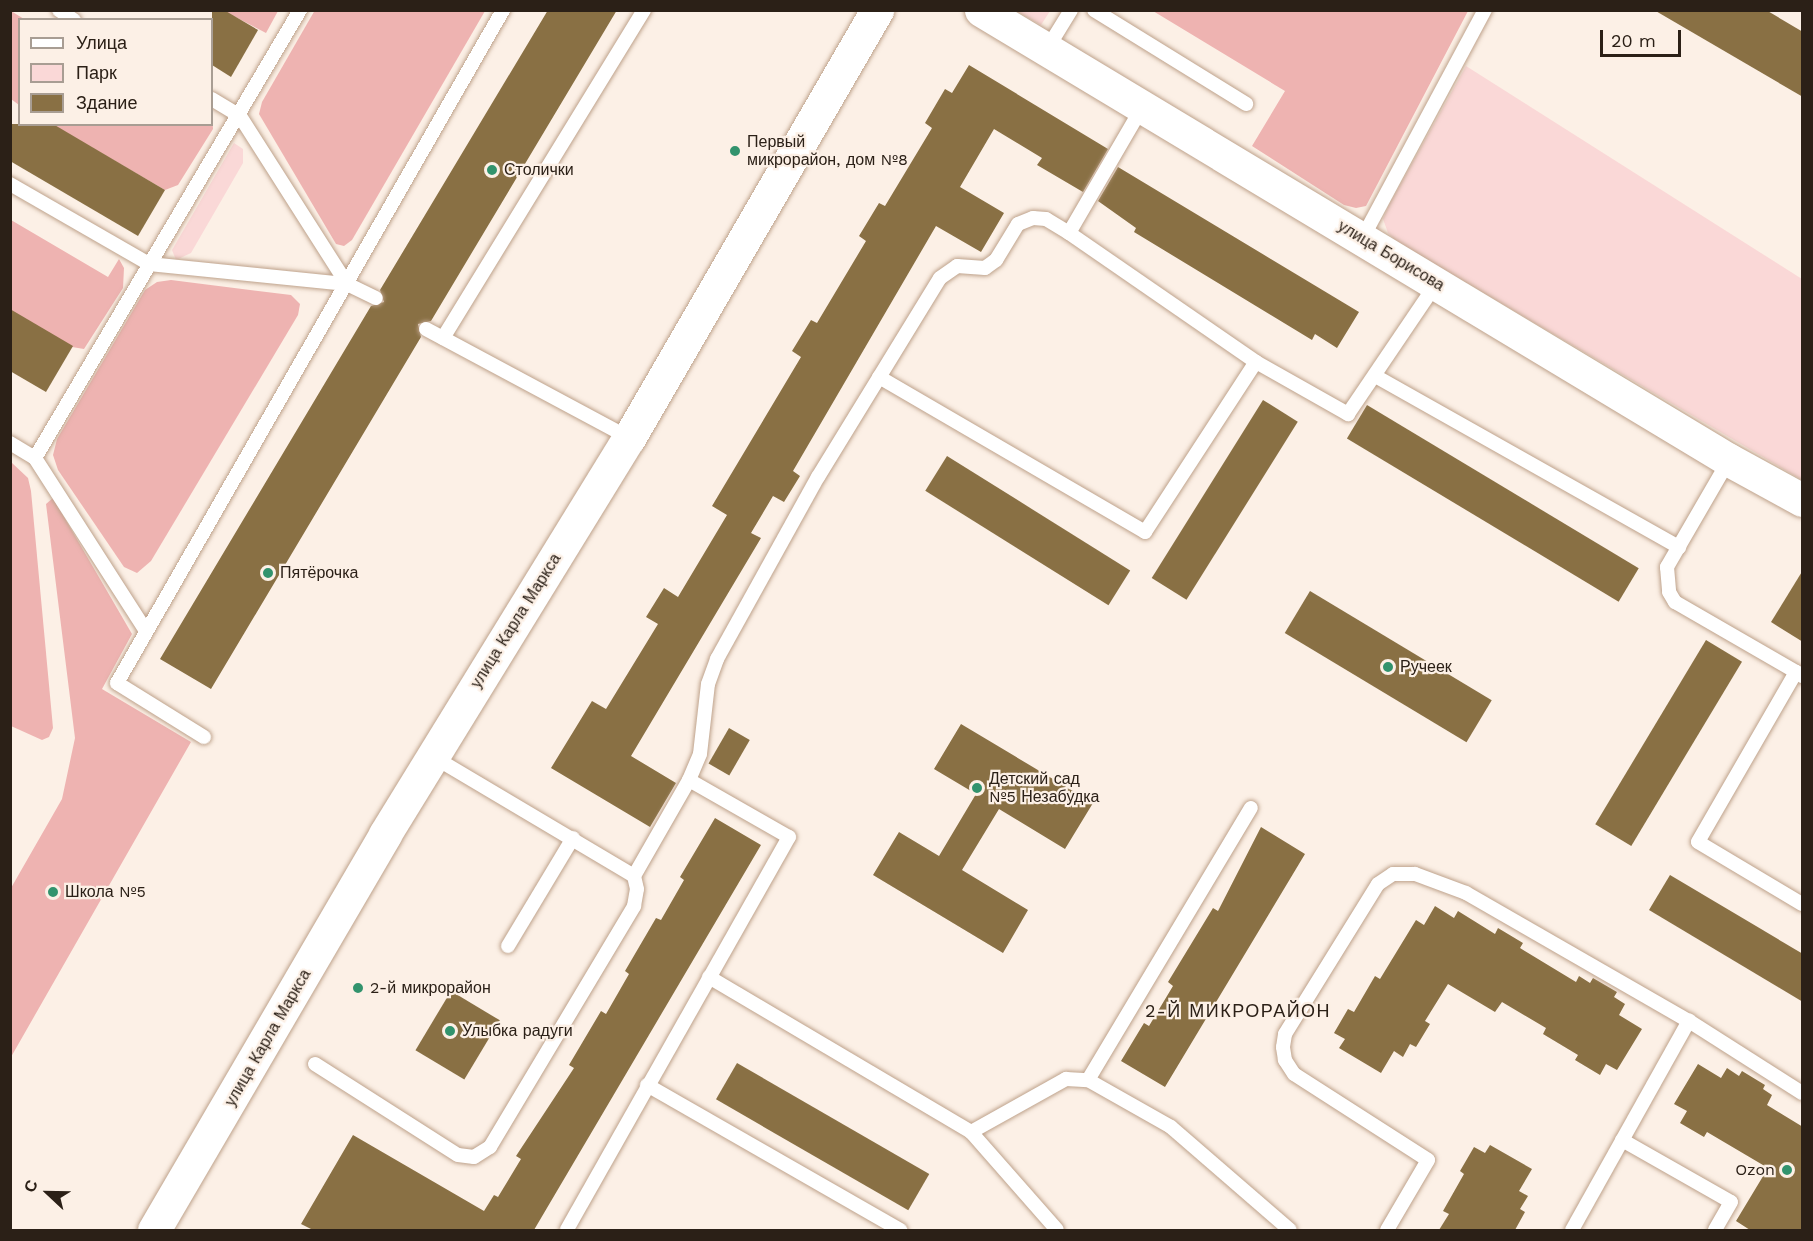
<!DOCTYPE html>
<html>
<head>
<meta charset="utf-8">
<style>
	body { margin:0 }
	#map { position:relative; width:1813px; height:1241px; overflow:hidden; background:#fcf0e6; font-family:"Work Sans",sans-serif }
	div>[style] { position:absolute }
	.green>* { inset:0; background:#fad8d7 }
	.forest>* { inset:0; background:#eeb3b1 }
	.building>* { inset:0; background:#897044; transform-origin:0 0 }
	.roads { filter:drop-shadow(0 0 2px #bea28b) drop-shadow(0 0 2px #bea28b) }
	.lane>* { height:14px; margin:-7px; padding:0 7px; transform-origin:7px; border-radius:7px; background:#fff }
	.secondary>* { height:33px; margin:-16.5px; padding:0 16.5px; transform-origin:16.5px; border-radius:16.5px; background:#fff }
	.primary>* { height:33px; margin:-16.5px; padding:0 16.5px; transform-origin:16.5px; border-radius:16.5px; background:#fff }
	.dots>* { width:16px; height:16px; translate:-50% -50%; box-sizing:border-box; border:3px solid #fcf0e6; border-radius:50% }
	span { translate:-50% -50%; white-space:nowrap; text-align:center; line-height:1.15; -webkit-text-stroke:4.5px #fcf0e6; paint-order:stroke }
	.poi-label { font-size:16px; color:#2b2017 }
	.left { translate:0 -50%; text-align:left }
	.right { translate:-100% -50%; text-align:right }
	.street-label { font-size:16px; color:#2b2017 }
	.neighbourhood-label { font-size:18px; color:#2b2017; letter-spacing:1.5px }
	.frame { position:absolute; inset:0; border:12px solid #2b2017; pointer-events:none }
	.legend { position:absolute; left:18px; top:18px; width:195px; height:108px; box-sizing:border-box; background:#fcf0e6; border:2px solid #a89d93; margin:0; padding:8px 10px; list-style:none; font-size:18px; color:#2b2017 }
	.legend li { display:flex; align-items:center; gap:12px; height:30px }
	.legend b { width:30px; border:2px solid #a89d93 }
	.north { position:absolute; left:18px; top:1163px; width:60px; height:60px; -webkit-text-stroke:4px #fcf0e6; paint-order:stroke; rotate:292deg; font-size:16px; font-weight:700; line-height:24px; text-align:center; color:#2b2017 }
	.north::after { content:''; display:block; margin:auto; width:21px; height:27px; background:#2b2017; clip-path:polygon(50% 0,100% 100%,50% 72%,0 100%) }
	.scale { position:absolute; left:1600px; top:30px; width:81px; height:27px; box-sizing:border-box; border:3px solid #2b2017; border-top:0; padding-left:8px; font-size:18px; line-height:21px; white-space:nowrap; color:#2b2017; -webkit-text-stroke:4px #fcf0e6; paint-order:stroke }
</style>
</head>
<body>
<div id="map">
	<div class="green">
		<i style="clip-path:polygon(1016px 11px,1050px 10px,1050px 11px,1041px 25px)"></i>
		<i style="clip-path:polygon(1466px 66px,1802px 279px,1802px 480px,1397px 242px,1388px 233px,1383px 219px,1389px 205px)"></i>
		<i style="clip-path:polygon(234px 143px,243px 149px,243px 163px,191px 253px,176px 260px,172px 250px)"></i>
	</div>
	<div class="forest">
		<i style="clip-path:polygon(315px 10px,485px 11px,352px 240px,344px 246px,336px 244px,259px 114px,262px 102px)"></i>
		<i style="clip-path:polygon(11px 11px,24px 19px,20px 20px,19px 105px,11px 99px)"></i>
		<i style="clip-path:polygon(224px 11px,278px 11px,266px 33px)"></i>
		<i style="clip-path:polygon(1153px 11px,1468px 11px,1366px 206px,1356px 208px,1344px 205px,1252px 146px,1285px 91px)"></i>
		<i style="clip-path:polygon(212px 114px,213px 129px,178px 185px,165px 190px,53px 125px,212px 124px)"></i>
		<i style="clip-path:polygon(11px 220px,108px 277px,119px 259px,124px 268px,123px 288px,84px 349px,72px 347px,11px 311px)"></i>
		<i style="clip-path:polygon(171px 280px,291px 295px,300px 304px,298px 315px,151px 561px,137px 573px,124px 567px,58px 470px,53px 455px,57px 439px,145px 290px,157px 282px)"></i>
		<i style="clip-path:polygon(11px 462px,28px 478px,31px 491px,53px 728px,49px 737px,42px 740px,11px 726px)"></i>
		<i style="clip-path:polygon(53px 498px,132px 634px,102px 689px,191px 742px,11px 1057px,11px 888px,62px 799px,75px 738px,46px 504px)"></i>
	</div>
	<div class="building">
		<i style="clip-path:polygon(212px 10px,224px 10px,258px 30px,231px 77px,212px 65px)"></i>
		<i style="clip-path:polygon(548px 10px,617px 10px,431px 321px,418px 324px,421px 337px,211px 689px,160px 659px,371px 306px,384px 302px,380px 290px)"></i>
		<i style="clip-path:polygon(1654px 10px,1766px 10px,1803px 32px,1803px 97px)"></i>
		<i style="clip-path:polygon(969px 65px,1108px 149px,1083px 192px,1037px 165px,1042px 158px,994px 129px,960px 187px,1004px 213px,981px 252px,936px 226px,793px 471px,800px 476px,784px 502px,773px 496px,751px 533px,761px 538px,631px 756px,676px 783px,650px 827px,551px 768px,592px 701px,606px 709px,658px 624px,646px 617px,664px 588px,678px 597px,727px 515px,712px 506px,801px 357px,792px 351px,811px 320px,817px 323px,866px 241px,859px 236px,879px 203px,885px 206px,932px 128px,925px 123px,945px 89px,952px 93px)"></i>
		<i style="clip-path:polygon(10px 124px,53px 124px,165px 190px,138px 236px,10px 161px)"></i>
		<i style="clip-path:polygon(1118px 167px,1359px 312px,1337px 348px,1315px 334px,1312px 340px,1134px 232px,1136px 228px,1098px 201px)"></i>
		<i style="clip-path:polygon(10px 309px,73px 346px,46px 392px,10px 371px)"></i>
		<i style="left:1263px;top:400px;width:41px;height:210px;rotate:32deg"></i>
		<i style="left:1367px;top:405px;width:317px;height:39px;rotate:31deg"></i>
		<i style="left:947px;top:456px;width:216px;height:41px;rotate:32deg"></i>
		<i style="clip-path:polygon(1803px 570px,1803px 642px,1771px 622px)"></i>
		<i style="left:1310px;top:591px;width:212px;height:49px;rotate:31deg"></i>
		<i style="left:1706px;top:640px;width:42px;height:215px;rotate:31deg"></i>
		<i style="clip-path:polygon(961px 724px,1093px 803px,1065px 849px,999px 809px,962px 870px,1028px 910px,1003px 953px,873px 875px,899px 832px,939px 856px,976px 794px,934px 769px)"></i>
		<i style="left:729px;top:728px;width:24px;height:41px;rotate:30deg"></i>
		<i style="clip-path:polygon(715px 818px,761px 845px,534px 1230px,313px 1230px,301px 1224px,353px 1135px,484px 1211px,494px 1195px,498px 1197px,521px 1159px,516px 1156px,574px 1068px,569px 1065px,601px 1011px,606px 1014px,629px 974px,625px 971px,656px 918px,661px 920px,684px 880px,680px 877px)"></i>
		<i style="clip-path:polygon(1261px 827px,1305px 854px,1165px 1087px,1121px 1061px,1144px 1023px,1149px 1026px,1173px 986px,1168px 982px,1213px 908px,1218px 911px)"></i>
		<i style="clip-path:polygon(1670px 875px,1803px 954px,1803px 1002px,1649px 910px)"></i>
		<i style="clip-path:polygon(1435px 906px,1454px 918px,1458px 911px,1495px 934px,1498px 928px,1523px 943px,1520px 948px,1576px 982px,1579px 976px,1590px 983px,1593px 978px,1617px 992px,1614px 997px,1625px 1004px,1619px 1015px,1642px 1029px,1617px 1070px,1606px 1064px,1600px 1075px,1575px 1060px,1578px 1055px,1543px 1034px,1546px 1028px,1502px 1002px,1495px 1012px,1448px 984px,1425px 1021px,1430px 1024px,1416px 1047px,1410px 1044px,1403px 1057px,1394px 1051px,1381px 1073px,1339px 1048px,1345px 1039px,1334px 1033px,1348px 1009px,1354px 1012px,1375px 976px,1380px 979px,1416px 920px,1424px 925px)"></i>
		<i style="left:451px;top:991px;width:57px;height:69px;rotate:31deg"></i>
		<i style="left:737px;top:1063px;width:222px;height:42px;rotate:30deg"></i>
		<i style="clip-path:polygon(1698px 1064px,1721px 1078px,1727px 1068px,1739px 1076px,1742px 1071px,1765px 1085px,1763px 1089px,1772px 1095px,1767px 1105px,1803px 1127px,1803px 1230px,1750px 1230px,1736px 1221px,1768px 1168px,1707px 1132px,1704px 1137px,1680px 1123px,1687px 1111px,1674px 1104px)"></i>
		<i style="clip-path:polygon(1490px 1145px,1532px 1169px,1519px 1191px,1528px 1196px,1520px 1209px,1525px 1212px,1515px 1230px,1439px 1230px,1449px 1214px,1443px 1211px,1464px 1174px,1460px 1171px,1474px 1147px,1485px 1153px)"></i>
	</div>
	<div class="roads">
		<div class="lane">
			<i style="left:59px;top:10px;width:18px;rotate:34deg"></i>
			<i style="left:1094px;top:10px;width:179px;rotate:31.7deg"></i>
			<i style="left:1047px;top:49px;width:46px;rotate:-58.4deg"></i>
			<i style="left:10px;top:184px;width:160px;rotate:29.9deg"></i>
			<i style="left:149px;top:264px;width:199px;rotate:5.8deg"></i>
			<i style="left:347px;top:284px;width:199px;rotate:-122.5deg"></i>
			<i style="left:240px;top:116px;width:33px;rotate:-149deg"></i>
			<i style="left:1069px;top:233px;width:227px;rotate:34.6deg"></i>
			<i style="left:1362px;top:239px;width:260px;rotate:-61.8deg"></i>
			<i style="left:347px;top:284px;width:32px;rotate:26deg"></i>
			<i style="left:426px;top:329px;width:230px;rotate:28.2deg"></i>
			<i style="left:443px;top:338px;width:385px;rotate:-58.5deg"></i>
			<i style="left:879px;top:377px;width:308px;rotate:30.2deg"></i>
			<i style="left:1145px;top:532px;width:203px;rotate:-56.9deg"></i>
			<i style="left:1256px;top:362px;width:106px;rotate:29.5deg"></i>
			<i style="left:1348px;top:414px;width:157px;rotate:-55.9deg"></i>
			<i style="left:1377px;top:377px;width:347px;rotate:29.4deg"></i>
			<i style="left:10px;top:443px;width:29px;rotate:31deg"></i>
			<i style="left:1729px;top:460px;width:124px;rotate:120.1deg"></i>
			<i style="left:1667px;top:567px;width:25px;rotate:85deg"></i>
			<i style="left:1669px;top:592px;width:12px;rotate:59deg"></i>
			<i style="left:1675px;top:602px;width:140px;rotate:30deg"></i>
			<i style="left:146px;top:631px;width:206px;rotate:-122.7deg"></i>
			<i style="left:35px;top:458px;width:521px;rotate:-59.39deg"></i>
			<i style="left:1802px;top:676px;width:7px;rotate:-146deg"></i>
			<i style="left:1796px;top:672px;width:196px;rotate:120deg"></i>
			<i style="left:1698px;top:842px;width:121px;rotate:30.8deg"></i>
			<i style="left:204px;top:737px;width:102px;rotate:-148.2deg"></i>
			<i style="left:117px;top:683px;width:776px;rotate:-60.16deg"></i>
			<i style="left:432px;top:756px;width:235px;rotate:30.7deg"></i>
			<i style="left:634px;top:876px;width:111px;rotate:-60.2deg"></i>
			<i style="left:689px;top:780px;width:115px;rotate:29.7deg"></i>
			<i style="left:789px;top:837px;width:451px;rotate:119.5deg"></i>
			<i style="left:689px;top:780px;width:28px;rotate:-67deg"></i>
			<i style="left:700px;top:754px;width:70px;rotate:-83.5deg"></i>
			<i style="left:708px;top:684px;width:27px;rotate:-70deg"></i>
			<i style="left:717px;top:659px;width:208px;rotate:-61deg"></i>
			<i style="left:818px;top:477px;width:233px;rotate:-58.5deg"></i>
			<i style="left:940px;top:278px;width:21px;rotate:-35deg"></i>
			<i style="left:957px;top:266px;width:28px;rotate:4deg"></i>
			<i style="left:985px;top:268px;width:14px;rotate:-36deg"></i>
			<i style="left:996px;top:260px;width:42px;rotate:-58.6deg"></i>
			<i style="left:1018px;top:224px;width:16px;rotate:-22deg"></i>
			<i style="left:1033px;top:218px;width:13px;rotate:4deg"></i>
			<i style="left:1046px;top:219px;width:27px;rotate:31deg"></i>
			<i style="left:1069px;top:233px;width:147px;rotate:-59.8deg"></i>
			<i style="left:508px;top:946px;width:126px;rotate:-59deg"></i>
			<i style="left:709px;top:977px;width:304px;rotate:30.6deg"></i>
			<i style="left:971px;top:1132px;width:130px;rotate:48.7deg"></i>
			<i style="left:315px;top:1064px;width:169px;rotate:32.5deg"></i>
			<i style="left:458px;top:1155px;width:16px;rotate:7deg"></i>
			<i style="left:474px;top:1157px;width:19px;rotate:-32deg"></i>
			<i style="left:490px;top:1147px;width:281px;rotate:-59.1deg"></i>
			<i style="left:634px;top:906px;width:17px;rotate:-80deg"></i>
			<i style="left:637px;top:889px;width:13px;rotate:-103deg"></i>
			<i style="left:1088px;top:1080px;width:317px;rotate:-59.1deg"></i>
			<i style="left:647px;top:1085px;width:292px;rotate:29.8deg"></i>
			<i style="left:971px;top:1132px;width:109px;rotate:-29.2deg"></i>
			<i style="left:1066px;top:1079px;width:22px;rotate:3deg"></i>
			<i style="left:1088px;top:1080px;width:95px;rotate:29.5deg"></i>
			<i style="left:1171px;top:1127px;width:157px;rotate:40.9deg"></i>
			<i style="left:1622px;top:1140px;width:125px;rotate:29.6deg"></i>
			<i style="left:1731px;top:1202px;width:32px;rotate:120deg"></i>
			<i style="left:1387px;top:1230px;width:81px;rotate:-59.6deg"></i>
			<i style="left:1428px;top:1160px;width:159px;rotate:-147.3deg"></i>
			<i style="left:1294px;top:1074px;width:17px;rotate:-123deg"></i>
			<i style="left:1285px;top:1060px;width:13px;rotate:-99deg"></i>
			<i style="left:1283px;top:1047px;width:13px;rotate:-81deg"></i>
			<i style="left:1285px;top:1034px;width:176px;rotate:-58.2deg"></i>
			<i style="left:1378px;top:884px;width:18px;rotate:-34deg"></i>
			<i style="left:1393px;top:874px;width:22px"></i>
			<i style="left:1415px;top:874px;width:54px;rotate:20.4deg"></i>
			<i style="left:1466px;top:893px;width:257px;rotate:29.9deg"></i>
			<i style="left:1689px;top:1021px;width:134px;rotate:32.5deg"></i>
			<i style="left:1572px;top:1230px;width:240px;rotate:-60.8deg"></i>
		</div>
		<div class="secondary">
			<i style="left:981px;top:10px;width:873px;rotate:31.03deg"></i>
			<i style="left:1729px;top:460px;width:83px;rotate:28.7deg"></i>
		</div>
		<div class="primary">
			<i style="left:154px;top:1230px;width:458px;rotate:-59.7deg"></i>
			<i style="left:385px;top:834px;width:465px;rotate:-58.4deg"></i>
			<i style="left:629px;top:438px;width:495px;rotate:-59.9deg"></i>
		</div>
	</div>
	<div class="dots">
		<i style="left:735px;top:151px;background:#32936d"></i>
		<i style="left:492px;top:170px;background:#32936d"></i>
		<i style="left:268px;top:573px;background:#32936d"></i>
		<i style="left:1388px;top:667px;background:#32936d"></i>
		<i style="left:977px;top:788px;background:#32936d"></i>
		<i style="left:53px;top:892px;background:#32936d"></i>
		<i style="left:358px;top:988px;background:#32936d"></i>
		<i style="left:450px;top:1031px;background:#32936d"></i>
		<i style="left:1787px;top:1170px;background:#32936d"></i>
	</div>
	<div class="poi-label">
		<span class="left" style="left:747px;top:151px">Первый<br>микрорайон, дом №8</span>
		<span class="left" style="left:504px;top:170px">Столички</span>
		<span class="left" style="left:280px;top:573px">Пятёрочка</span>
		<span class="left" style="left:1400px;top:667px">Ручеек</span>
		<span class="left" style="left:989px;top:788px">Детский сад<br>№5 Незабудка</span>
		<span class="left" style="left:65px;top:892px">Школа №5</span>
		<span class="left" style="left:370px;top:988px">2-й микрорайон</span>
		<span class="left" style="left:462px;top:1031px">Улыбка радуги</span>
		<span class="right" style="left:1775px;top:1170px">Ozon</span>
	</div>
	<div class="street-label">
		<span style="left:1391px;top:256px;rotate:31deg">улица Борисова</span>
		<span style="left:516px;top:621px;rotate:-58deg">улица Карла Маркса</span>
		<span style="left:268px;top:1038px;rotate:-60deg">улица Карла Маркса</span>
	</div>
	<div class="neighbourhood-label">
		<span style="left:1238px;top:1011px">2-Й МИКРОРАЙОН</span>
	</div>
	<div class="frame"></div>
	<ul class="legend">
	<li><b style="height:8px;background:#fff"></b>Улица</li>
	<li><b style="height:16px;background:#fad8d7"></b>Парк</li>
	<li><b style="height:16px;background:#897044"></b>Здание</li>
	</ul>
	<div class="north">С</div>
	<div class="scale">20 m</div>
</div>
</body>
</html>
